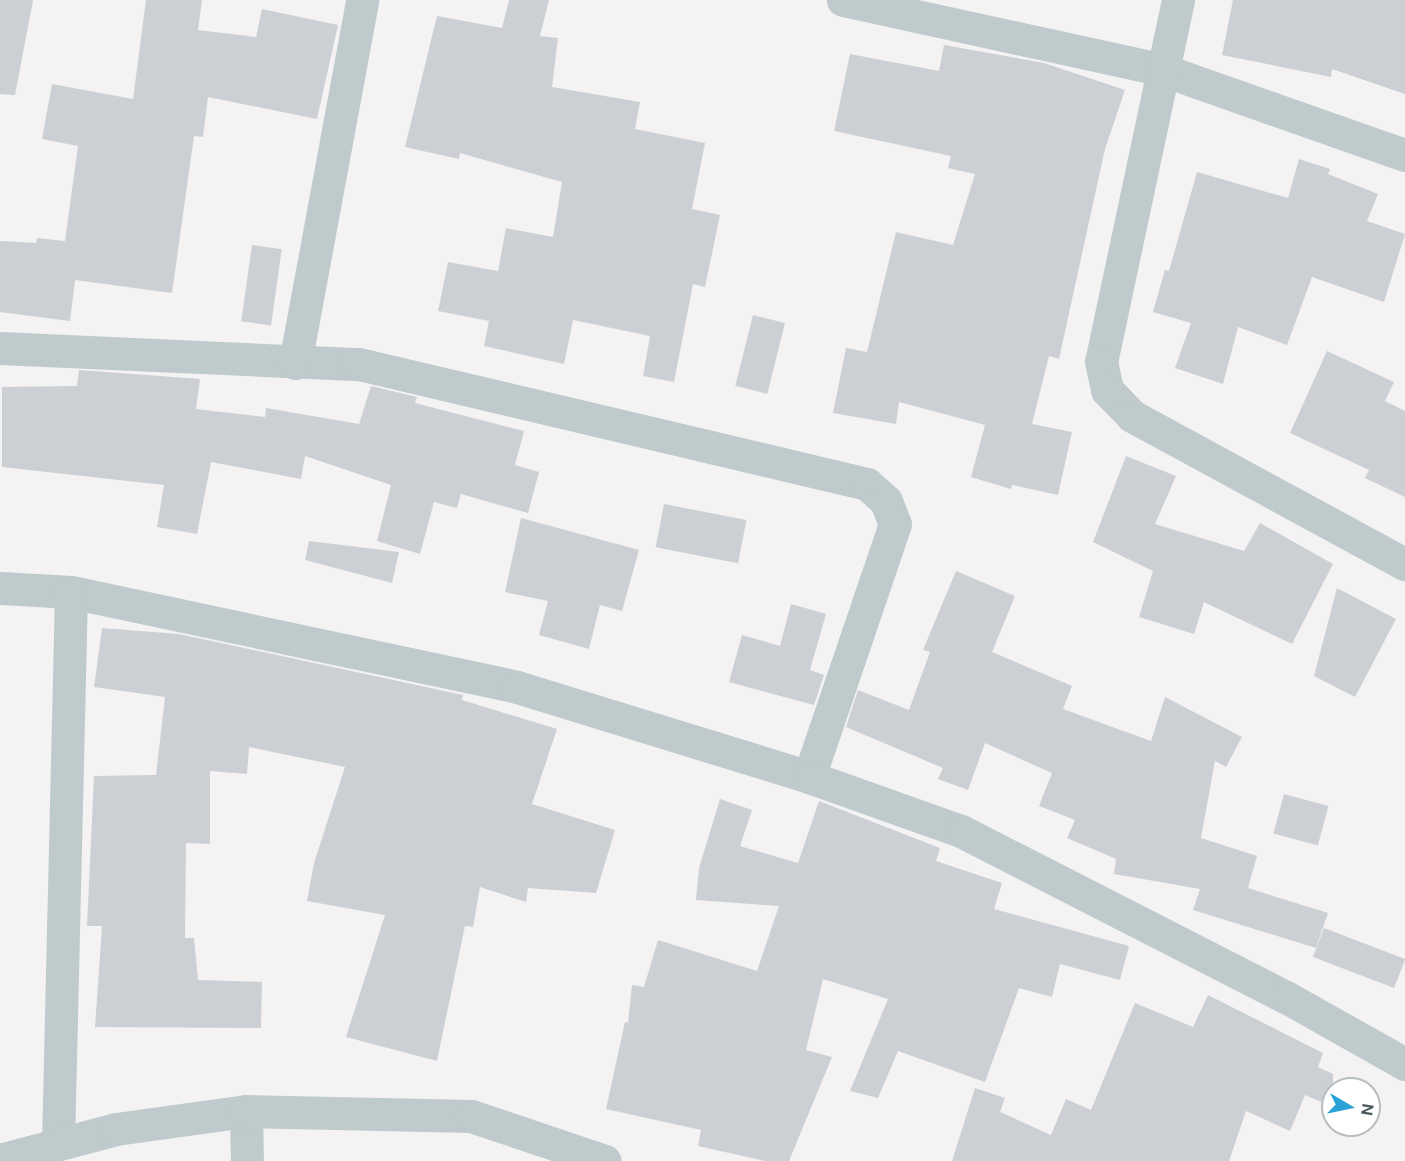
<!DOCTYPE html>
<html>
<head>
<meta charset="utf-8">
<style>
	body { margin:0 }
	#map { position:relative; width:1405px; height:1161px; overflow:hidden; background:#f4f2f2; font-family:"DM Sans",sans-serif }
	div>[style] { position:absolute }
	.building>* { inset:0; background:#ccd0d4; transform-origin:0 0 }
	.minor>* { height:33px; margin:-16.5px; padding:0 16.5px; transform-origin:16.5px; border-radius:16.5px; background:#bfcacd }
	span { translate:-50% -50%; white-space:nowrap; text-align:center; line-height:1.15; -webkit-text-stroke:5px #fff; paint-order:stroke }
	.north { position:absolute; left:1321px; top:1077px; width:60px; height:60px; box-sizing:border-box; background:#fff; border:2px solid #b7bdbf; border-radius:50%; rotate:99deg; font-size:16px; font-weight:700; line-height:24px; text-align:center; color:#4b5a5e }
	.north::after { content:''; display:block; margin:auto; width:21px; height:27px; background:#29a3d6; clip-path:polygon(50% 0,100% 100%,50% 72%,0 100%) }
</style>
</head>
<body>
<div id="map">
	<div class="building">
		<i style="clip-path:polygon(0 0,33px 0,15px 95px,0 94px)"></i>
		<i style="clip-path:polygon(146px 0,202px 0,198px 30px,256px 37px,262px 9px,338px 25px,317px 119px,208px 97px,203px 137px,194px 136px,172px 293px,75px 280px,70px 321px,0 312px,0 241px,36px 243px,37px 238px,65px 241px,78px 146px,42px 139px,52px 84px,133px 99px)"></i>
		<i style="clip-path:polygon(509px 0,549px 0,540px 36px,558px 38px,552px 87px,640px 102px,635px 129px,705px 143px,692px 209px,720px 215px,705px 287px,693px 284px,674px 382px,643px 376px,650px 336px,573px 320px,564px 364px,484px 346px,489px 321px,438px 311px,448px 262px,498px 271px,506px 228px,553px 237px,562px 182px,460px 153px,459px 159px,405px 147px,437px 16px,502px 28px)"></i>
		<i style="clip-path:polygon(1233px 0,1405px 0,1405px 94px,1332px 69px,1331px 77px,1222px 55px)"></i>
		<i style="clip-path:polygon(944px 45px,1044px 63px,1125px 90px,1105px 149px,1059px 359px,1049px 356px,1032px 424px,1072px 432px,1058px 495px,1012px 485px,1011px 489px,971px 477px,985px 425px,899px 402px,896px 424px,833px 413px,846px 348px,867px 352px,896px 232px,953px 245px,975px 174px,948px 168px,951px 156px,834px 131px,850px 54px,939px 71px)"></i>
		<i style="clip-path:polygon(1299px 159px,1330px 169px,1328px 174px,1378px 194px,1367px 221px,1405px 234px,1384px 302px,1312px 277px,1287px 345px,1238px 327px,1223px 384px,1175px 368px,1191px 323px,1153px 312px,1165px 270px,1169px 271px,1197px 172px,1288px 198px)"></i>
		<i style="left:252px;top:245px;width:30px;height:77px;rotate:8deg"></i>
		<i style="left:753px;top:315px;width:33px;height:73px;rotate:14deg"></i>
		<i style="clip-path:polygon(1327px 351px,1394px 382px,1385px 401px,1405px 411px,1405px 497px,1365px 478px,1369px 470px,1290px 433px)"></i>
		<i style="clip-path:polygon(79px 370px,200px 379px,196px 409px,265px 417px,266px 408px,359px 424px,371px 386px,417px 397px,415px 403px,524px 431px,515px 465px,539px 472px,528px 513px,461px 494px,457px 508px,434px 502px,420px 554px,377px 541px,391px 485px,305px 456px,301px 479px,211px 462px,197px 534px,157px 527px,164px 485px,2px 467px,2px 387px,77px 386px)"></i>
		<i style="clip-path:polygon(1126px 456px,1176px 476px,1155px 524px,1244px 551px,1260px 523px,1333px 564px,1292px 644px,1204px 602px,1194px 634px,1139px 617px,1153px 571px,1093px 542px)"></i>
		<i style="left:664px;top:504px;width:84px;height:44px;rotate:11deg"></i>
		<i style="clip-path:polygon(521px 518px,639px 550px,622px 611px,600px 605px,589px 649px,539px 635px,548px 601px,505px 592px)"></i>
		<i style="clip-path:polygon(309px 541px,399px 552px,392px 583px,305px 560px)"></i>
		<i style="clip-path:polygon(956px 571px,1015px 596px,992px 652px,1072px 686px,1063px 709px,1151px 741px,1165px 697px,1242px 737px,1226px 767px,1215px 761px,1201px 838px,1257px 856px,1248px 888px,1328px 913px,1316px 948px,1193px 910px,1200px 889px,1114px 874px,1116px 859px,1067px 838px,1075px 820px,1039px 806px,1052px 773px,985px 743px,968px 790px,938px 779px,943px 768px,846px 727px,858px 690px,909px 710px,930px 652px,923px 650px)"></i>
		<i style="clip-path:polygon(1337px 588px,1396px 619px,1355px 697px,1314px 676px)"></i>
		<i style="clip-path:polygon(791px 604px,826px 614px,810px 670px,824px 675px,814px 705px,729px 682px,742px 635px,780px 646px)"></i>
		<i style="clip-path:polygon(102px 628px,179px 634px,463px 695px,462px 700px,557px 729px,532px 804px,615px 830px,596px 893px,528px 888px,526px 902px,480px 887px,473px 927px,465px 926px,437px 1061px,346px 1037px,385px 915px,307px 901px,314px 863px,345px 767px,249px 747px,247px 774px,210px 771px,210px 844px,186px 843px,185px 938px,194px 938px,198px 980px,262px 982px,261px 1028px,95px 1027px,102px 926px,87px 926px,94px 776px,156px 775px,165px 697px,94px 687px)"></i>
		<i style="left:1284px;top:794px;width:46px;height:41px;rotate:15deg"></i>
		<i style="clip-path:polygon(720px 799px,752px 810px,740px 846px,798px 863px,819px 801px,940px 848px,936px 861px,1002px 883px,994px 909px,1129px 946px,1120px 980px,1060px 964px,1052px 997px,1019px 988px,985px 1082px,898px 1051px,878px 1098px,850px 1091px,888px 999px,823px 979px,806px 1050px,832px 1057px,789px 1161px,765px 1161px,698px 1146px,701px 1130px,606px 1109px,625px 1022px,628px 1023px,632px 985px,644px 987px,658px 940px,757px 971px,779px 906px,696px 900px,699px 868px)"></i>
		<i style="left:1324px;top:928px;width:87px;height:31px;rotate:21deg"></i>
		<i style="clip-path:polygon(1208px 995px,1323px 1053px,1318px 1067px,1333px 1074px,1333px 1107px,1305px 1095px,1290px 1131px,1246px 1111px,1229px 1161px,952px 1161px,975px 1088px,1005px 1098px,1000px 1112px,1051px 1135px,1066px 1099px,1091px 1110px,1135px 1003px,1193px 1027px)"></i>
	</div>
	<div class="minor">
		<i style="left:843px;top:0;width:328px;rotate:12.3deg"></i>
		<i style="left:1163px;top:70px;width:256px;rotate:19.4deg"></i>
		<i style="left:1178px;top:0;width:369px;rotate:102deg"></i>
		<i style="left:1101px;top:361px;width:30px;rotate:78deg"></i>
		<i style="left:1107px;top:390px;width:36px;rotate:46deg"></i>
		<i style="left:1132px;top:416px;width:311px;rotate:28.5deg"></i>
		<i style="left:0;top:348px;width:359px;rotate:2.6deg"></i>
		<i style="left:359px;top:364px;width:522px;rotate:13.29deg"></i>
		<i style="left:867px;top:484px;width:25px;rotate:42deg"></i>
		<i style="left:886px;top:501px;width:25px;rotate:69deg"></i>
		<i style="left:895px;top:524px;width:267px;rotate:108.8deg"></i>
		<i style="left:295px;top:363px;width:369px;rotate:-79.5deg"></i>
		<i style="left:0;top:588px;width:71px;rotate:3.2deg"></i>
		<i style="left:71px;top:592px;width:456px;rotate:12deg"></i>
		<i style="left:517px;top:687px;width:306px;rotate:17.1deg"></i>
		<i style="left:809px;top:777px;width:161px;rotate:19.6deg"></i>
		<i style="left:961px;top:831px;width:365px;rotate:27.1deg"></i>
		<i style="left:1286px;top:997px;width:137px;rotate:29.4deg"></i>
		<i style="left:246px;top:1111px;width:50px;rotate:88.9deg"></i>
		<i style="left:58px;top:1144px;width:552px;rotate:-88.65deg"></i>
		<i style="left:0;top:1160px;width:120px;rotate:-15deg"></i>
		<i style="left:116px;top:1129px;width:131px;rotate:-7.9deg"></i>
		<i style="left:246px;top:1111px;width:225px;rotate:1.3deg"></i>
		<i style="left:471px;top:1116px;width:141px;rotate:18.6deg"></i>
	</div>
	<div class="north">N</div>
</div>
</body>
</html>
